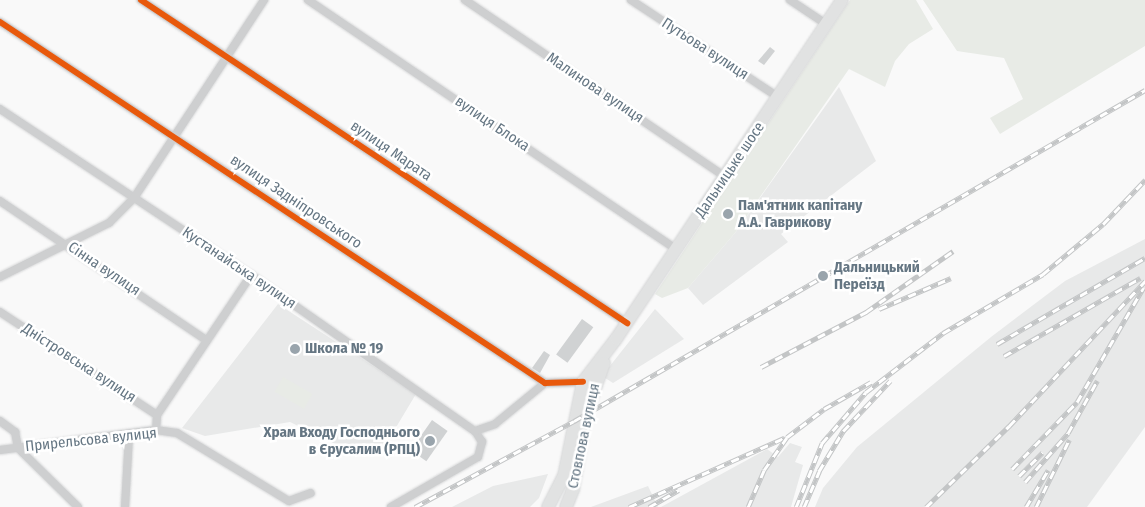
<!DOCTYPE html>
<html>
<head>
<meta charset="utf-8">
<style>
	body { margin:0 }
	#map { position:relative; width:1145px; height:507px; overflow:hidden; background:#f9f9f9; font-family:"Fira Sans Condensed",sans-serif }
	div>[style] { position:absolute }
	.built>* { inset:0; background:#e8e9e9 }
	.green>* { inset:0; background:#e8ebe6; transform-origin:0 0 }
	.building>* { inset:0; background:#d0d2d3; transform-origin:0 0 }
	.roads { filter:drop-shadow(0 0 1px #d5d6d7) drop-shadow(0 0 1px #d5d6d7) }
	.street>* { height:8px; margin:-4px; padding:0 4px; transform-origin:4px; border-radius:4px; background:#cecfd0 }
	.primary>* { height:12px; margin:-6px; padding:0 6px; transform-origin:6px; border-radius:6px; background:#e1e2e2 }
	.rail>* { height:4.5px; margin-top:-2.25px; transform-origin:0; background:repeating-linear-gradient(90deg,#fff 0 8px,#c3c5c6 0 16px); box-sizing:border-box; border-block:1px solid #c3c5c6 }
	.cycleway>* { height:6px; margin:-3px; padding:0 3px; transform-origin:3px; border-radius:3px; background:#e8590c }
	.dots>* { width:14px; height:14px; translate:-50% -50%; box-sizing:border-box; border:2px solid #fff; border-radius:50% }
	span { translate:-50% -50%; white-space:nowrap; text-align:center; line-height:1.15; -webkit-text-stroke:5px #fff; paint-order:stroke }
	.street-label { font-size:15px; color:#657683 }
	.poi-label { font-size:15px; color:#657683; font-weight:700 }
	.left { translate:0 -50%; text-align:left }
	.right { translate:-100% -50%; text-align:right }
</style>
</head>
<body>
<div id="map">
	<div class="built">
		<i style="clip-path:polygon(839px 87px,876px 161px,781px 234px,788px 242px,703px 305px,688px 288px,735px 233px)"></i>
		<i style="clip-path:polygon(1145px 239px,1145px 427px,1087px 507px,815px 507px,823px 488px,857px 447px,991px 337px,1065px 281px)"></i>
		<i style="clip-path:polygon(278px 304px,416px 394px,383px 449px,352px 452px,290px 422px,205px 436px,182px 428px)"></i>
		<i style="clip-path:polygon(655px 309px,684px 339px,613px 383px,602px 376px)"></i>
		<i style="clip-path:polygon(790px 443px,802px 447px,795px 462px,803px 465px,791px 507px,661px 507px,767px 449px,778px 457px)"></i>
		<i style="clip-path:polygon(548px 474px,539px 498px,530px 507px,452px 507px,493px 486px)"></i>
		<i style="clip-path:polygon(648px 486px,658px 507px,591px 507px)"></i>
	</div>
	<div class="green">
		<i style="clip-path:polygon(850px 0,916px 0,933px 29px,909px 44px,895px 61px,885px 87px,849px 69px,735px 233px,688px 288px,662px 298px,655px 294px)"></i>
		<i style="clip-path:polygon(923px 0,1145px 0,1145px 46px,1000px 134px,990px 118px,1023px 99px,1004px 58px,957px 51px)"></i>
		<i style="left:283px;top:377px;width:34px;height:17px;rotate:30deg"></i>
	</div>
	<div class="building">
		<i style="clip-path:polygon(770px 47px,775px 51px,764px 65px,758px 61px)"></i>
		<i style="left:582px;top:319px;width:14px;height:44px;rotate:36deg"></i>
		<i style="clip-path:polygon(544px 351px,550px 355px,540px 373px,532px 368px)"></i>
		<i style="left:432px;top:420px;width:19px;height:37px;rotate:35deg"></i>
	</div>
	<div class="roads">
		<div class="street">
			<i style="left:141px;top:0;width:584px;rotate:33.61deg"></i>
			<i style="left:308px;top:0;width:444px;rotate:34.1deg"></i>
			<i style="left:465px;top:0;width:315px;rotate:34.2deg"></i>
			<i style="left:631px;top:0;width:176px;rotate:33.4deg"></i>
			<i style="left:790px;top:0;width:43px;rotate:33.7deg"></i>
			<i style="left:0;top:22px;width:654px;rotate:33.52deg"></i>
			<i style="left:545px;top:383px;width:38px;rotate:-2deg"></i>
			<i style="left:0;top:109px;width:301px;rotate:33.5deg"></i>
			<i style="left:251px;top:275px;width:273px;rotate:34.9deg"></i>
			<i style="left:0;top:201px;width:249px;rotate:34deg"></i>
			<i style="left:0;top:277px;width:122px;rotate:-26.4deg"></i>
			<i style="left:109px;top:223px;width:35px;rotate:-45deg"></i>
			<i style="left:134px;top:198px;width:237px;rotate:-56.7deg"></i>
			<i style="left:0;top:312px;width:188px;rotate:33.3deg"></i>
			<i style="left:0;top:421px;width:19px;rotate:36deg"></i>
			<i style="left:15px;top:432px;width:16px;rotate:79deg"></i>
			<i style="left:18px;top:448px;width:84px;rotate:44.5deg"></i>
			<i style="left:156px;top:430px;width:15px;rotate:-86deg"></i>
			<i style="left:157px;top:415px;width:169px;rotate:-56.1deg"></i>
			<i style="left:0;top:450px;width:157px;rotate:-7.3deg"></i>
			<i style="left:156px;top:430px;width:21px;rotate:8deg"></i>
			<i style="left:177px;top:433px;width:131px;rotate:31.3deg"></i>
			<i style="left:289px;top:501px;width:23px;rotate:-20deg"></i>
			<i style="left:125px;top:507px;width:71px;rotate:-86.8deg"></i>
			<i style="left:391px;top:507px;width:100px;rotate:-29.9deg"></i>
			<i style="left:478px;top:457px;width:16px;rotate:-75deg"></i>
			<i style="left:482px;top:442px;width:13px;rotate:-122deg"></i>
			<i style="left:475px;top:431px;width:21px;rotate:-19deg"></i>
			<i style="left:495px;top:424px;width:65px;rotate:-39.4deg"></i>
		</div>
		<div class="primary">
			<i style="left:548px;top:507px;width:35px;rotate:-63deg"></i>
			<i style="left:564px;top:476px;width:96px;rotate:-78.6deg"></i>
			<i style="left:583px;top:382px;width:54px;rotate:-52.5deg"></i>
			<i style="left:616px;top:339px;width:407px;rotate:-56.3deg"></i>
			<i style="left:566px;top:507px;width:18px;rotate:-68deg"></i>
			<i style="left:573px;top:490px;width:77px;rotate:-80.3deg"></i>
			<i style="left:586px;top:414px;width:54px;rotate:-70.6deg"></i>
		</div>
	</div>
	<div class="rail">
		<i style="left:879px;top:309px;width:78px;rotate:-23.3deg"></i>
		<i style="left:997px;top:344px;width:171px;rotate:-30.2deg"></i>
		<i style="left:1004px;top:356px;width:157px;rotate:-29.8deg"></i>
		<i style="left:761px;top:367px;width:119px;rotate:-27.6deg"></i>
		<i style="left:866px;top:312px;width:106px;rotate:-35deg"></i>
		<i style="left:1012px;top:469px;width:93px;rotate:-45.9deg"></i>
		<i style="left:1077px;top:402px;width:132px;rotate:-59.9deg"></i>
		<i style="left:1019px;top:476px;width:33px;rotate:-45deg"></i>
		<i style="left:1025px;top:482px;width:65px;rotate:-48.7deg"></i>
		<i style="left:1068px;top:433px;width:60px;rotate:-60.9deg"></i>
		<i style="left:415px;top:507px;width:181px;rotate:-28.4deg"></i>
		<i style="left:574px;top:421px;width:660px;rotate:-30.1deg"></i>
		<i style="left:629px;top:507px;width:170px;rotate:-24deg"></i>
		<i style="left:649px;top:507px;width:34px;rotate:-30deg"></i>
		<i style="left:748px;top:507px;width:40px;rotate:-66.6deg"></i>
		<i style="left:764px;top:470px;width:40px;rotate:-55.1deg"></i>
		<i style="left:787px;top:437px;width:46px;rotate:-37.1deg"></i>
		<i style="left:824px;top:409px;width:54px;rotate:-29.9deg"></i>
		<i style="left:796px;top:507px;width:69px;rotate:-67.9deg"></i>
		<i style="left:822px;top:443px;width:67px;rotate:-49.2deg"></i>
		<i style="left:866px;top:392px;width:97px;rotate:-37.5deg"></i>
		<i style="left:943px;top:333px;width:116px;rotate:-30.5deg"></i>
		<i style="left:1043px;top:274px;width:78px;rotate:-39.8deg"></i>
		<i style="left:1103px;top:224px;width:61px;rotate:-46.3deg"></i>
		<i style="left:804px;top:507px;width:39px;rotate:-67deg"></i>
		<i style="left:819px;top:471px;width:47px;rotate:-59deg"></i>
		<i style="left:843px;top:431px;width:69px;rotate:-46.8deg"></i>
		<i style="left:926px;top:507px;width:116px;rotate:-44.3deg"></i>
		<i style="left:1009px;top:426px;width:199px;rotate:-46.8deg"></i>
		<i style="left:1026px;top:507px;width:43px;rotate:-59.3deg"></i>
		<i style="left:1036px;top:507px;width:75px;rotate:-63.8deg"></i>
	</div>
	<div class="cycleway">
		<i style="left:141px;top:0;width:584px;rotate:33.61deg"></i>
		<i style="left:0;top:22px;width:654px;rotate:33.52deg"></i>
		<i style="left:545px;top:383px;width:38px;rotate:-2deg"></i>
	</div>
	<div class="dots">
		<i style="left:728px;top:214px;background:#99a4ac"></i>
		<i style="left:823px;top:276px;background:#99a4ac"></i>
		<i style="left:295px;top:349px;background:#99a4ac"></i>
		<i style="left:430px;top:441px;background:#99a4ac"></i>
	</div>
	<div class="street-label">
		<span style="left:705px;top:49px;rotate:33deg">Путьова вулиця</span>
		<span style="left:595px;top:88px;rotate:34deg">Малинова вулиця</span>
		<span style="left:492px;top:124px;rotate:34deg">вулиця Блока</span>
		<span style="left:391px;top:151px;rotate:34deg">вулиця Марата</span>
		<span style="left:730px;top:170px;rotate:-56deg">Дальницьке шосе</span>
		<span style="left:296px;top:202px;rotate:34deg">вулиця Задніпровського</span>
		<span style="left:239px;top:268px;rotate:34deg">Кустанайська вулиця</span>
		<span style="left:104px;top:269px;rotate:34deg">Сінна вулиця</span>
		<span style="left:79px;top:363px;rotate:33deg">Дністровська вулиця</span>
		<span style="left:584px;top:436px;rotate:-78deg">Стовпова вулиця</span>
		<span style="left:91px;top:440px;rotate:-6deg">Прирельсова вулиця</span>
	</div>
	<div class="poi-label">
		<span class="left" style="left:738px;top:214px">Пам'ятник капітану<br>А.А. Гаврикову</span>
		<span class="left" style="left:834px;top:276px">Дальницький<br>Переїзд</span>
		<span class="left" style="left:305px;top:349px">Школа № 19</span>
		<span class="right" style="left:420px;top:441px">Храм Входу Господнього<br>в Єрусалим (РПЦ)</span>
	</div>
</div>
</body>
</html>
